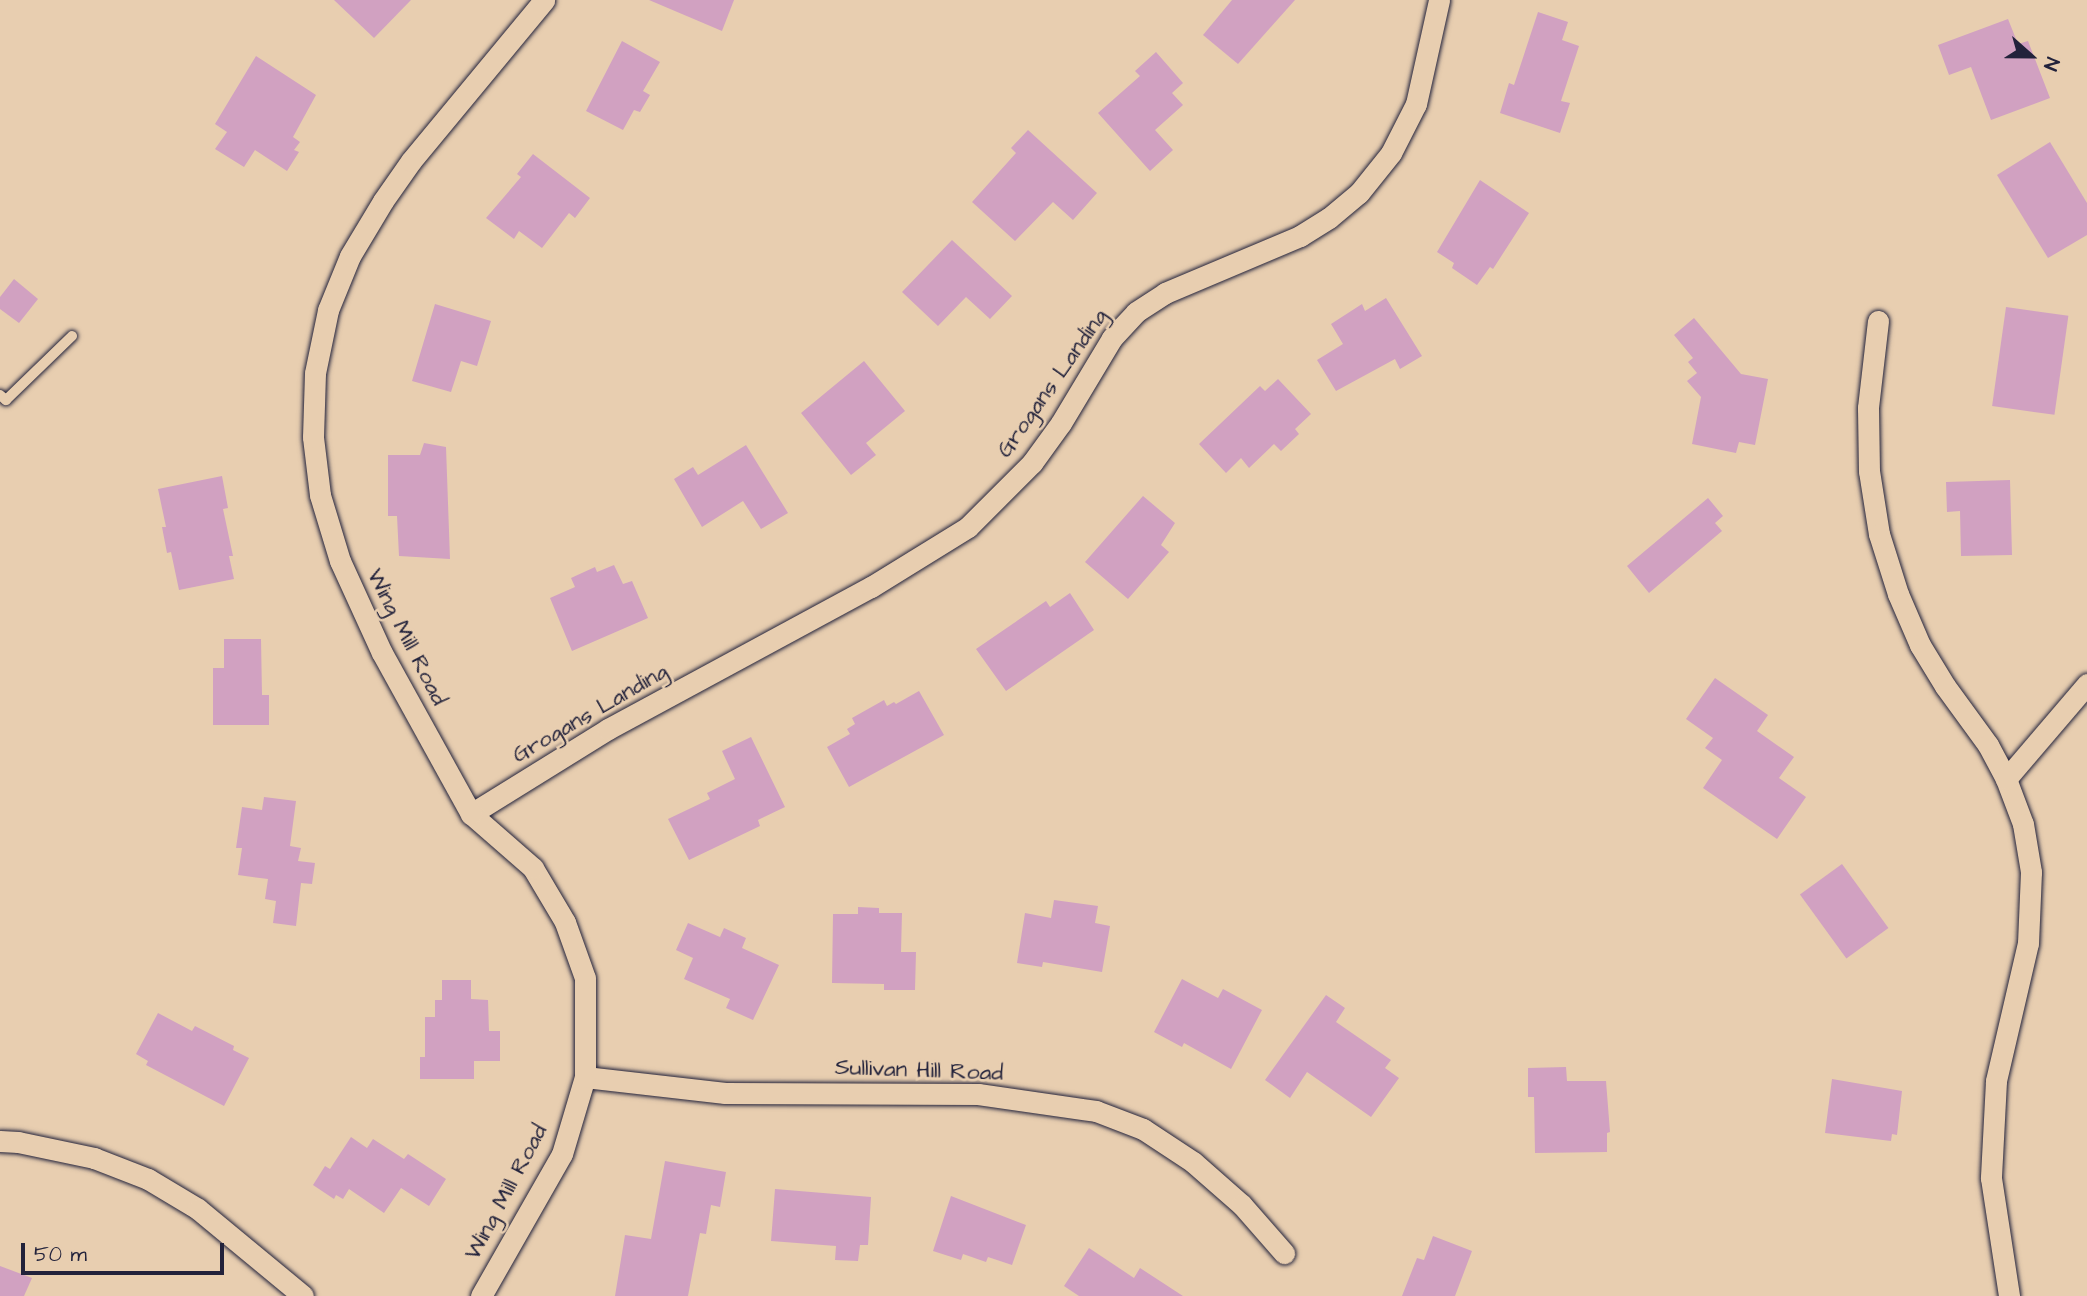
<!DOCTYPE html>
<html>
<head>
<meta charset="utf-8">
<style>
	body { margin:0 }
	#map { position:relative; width:2087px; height:1296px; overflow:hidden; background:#e8ceb0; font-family:"Architects Daughter",sans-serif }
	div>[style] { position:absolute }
	.building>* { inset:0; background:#d1a1c1; transform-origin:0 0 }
	.roads { filter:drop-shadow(0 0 2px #22223b) drop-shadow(0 0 2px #22223b) }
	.service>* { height:10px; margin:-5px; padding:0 5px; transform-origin:5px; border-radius:5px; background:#e8ceb0 }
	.minor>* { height:21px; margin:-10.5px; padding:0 10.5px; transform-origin:10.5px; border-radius:10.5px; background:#e8ceb0 }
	span { translate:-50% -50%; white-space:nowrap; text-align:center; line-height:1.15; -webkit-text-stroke:5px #e8ceb0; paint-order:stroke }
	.street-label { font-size:23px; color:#22223b }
	.north { position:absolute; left:1996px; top:21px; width:70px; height:70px; -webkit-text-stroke:5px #e8ceb0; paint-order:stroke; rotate:111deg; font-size:19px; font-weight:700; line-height:28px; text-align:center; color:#22223b }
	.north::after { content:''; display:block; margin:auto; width:24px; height:32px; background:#22223b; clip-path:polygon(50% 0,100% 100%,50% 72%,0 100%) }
	.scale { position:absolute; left:21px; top:1243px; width:203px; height:32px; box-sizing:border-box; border:4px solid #22223b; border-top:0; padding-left:9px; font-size:21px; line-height:24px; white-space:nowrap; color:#22223b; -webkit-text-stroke:5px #e8ceb0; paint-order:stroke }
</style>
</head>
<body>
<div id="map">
	<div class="building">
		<i style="clip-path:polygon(334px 0,411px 0,374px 38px)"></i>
		<i style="clip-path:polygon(649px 0,734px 0,722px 31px)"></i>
		<i style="clip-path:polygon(1232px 0,1295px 0,1238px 64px,1203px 35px)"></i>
		<i style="clip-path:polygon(1538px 12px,1568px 22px,1562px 40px,1579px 46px,1561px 101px,1570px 103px,1560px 133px,1500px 113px,1509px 83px,1514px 85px)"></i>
		<i style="clip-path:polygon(2008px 19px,2018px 44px,2028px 41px,2050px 98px,1991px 120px,1971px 67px,1949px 75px,1938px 45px)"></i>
		<i style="clip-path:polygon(622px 41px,660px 62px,643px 91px,650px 95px,640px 112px,634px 110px,623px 130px,586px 111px)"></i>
		<i style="clip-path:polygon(1156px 52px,1183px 83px,1172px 93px,1183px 105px,1155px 130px,1173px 150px,1150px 171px,1098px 113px,1140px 76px,1135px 71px)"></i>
		<i style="clip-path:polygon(256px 56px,316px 95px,293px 137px,300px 142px,294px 150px,299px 152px,287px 171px,255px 150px,244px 167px,215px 149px,227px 132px,215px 124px)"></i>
		<i style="clip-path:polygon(1028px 130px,1097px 193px,1073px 220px,1053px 202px,1015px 241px,972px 202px,1016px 153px,1011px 148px)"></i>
		<i style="clip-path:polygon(2050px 142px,2087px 203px,2087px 235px,2048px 258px,1997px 175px)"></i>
		<i style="clip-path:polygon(533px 154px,590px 198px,575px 218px,569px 213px,542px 248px,519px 231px,514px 239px,486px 218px,521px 177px,517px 174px)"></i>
		<i style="clip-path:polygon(1480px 180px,1529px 213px,1493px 269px,1490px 267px,1477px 285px,1452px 268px,1454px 263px,1437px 252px)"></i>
		<i style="clip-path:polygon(952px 240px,1012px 296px,990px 319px,966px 297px,938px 326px,902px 292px)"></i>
		<i style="clip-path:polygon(14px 279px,38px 299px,19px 323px,0 309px,0 297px)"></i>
		<i style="clip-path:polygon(1386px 298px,1422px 356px,1400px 369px,1395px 359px,1336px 391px,1317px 360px,1343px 344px,1331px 324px,1362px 304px,1365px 311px)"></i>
		<i style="clip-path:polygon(435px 304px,491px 321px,477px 366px,461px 361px,451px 392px,412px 381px)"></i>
		<i style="left:2006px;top:307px;width:63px;height:100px;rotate:8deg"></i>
		<i style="clip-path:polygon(1694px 318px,1741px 374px,1768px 379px,1755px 445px,1739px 442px,1736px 453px,1692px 444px,1701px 397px,1687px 381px,1697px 373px,1688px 362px,1693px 358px,1674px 335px)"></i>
		<i style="clip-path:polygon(864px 361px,905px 411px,866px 443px,876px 455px,851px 475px,801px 413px)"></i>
		<i style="clip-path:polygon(1278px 379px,1311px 414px,1295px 429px,1299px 434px,1281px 451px,1274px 444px,1249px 468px,1241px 458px,1226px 473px,1199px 444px,1260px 386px,1265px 391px)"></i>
		<i style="clip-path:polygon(424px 443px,446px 447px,450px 559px,399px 556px,397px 516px,388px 516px,388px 455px,420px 455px)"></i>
		<i style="clip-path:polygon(746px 445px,788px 513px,761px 529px,743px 501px,702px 527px,674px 479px,693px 467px,698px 475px)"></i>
		<i style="clip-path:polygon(222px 476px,228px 508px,223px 509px,233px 556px,229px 556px,234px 579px,179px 590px,171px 552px,167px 553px,162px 527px,166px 527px,158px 489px)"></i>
		<i style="clip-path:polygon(2010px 480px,2012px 555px,1961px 556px,1960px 511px,1947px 512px,1946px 482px)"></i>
		<i style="clip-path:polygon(1143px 496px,1175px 523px,1161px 545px,1169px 552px,1128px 599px,1085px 562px)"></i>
		<i style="clip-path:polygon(1708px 498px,1723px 516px,1715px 523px,1722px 531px,1649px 593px,1627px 566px)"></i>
		<i style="clip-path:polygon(614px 565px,623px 584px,632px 581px,648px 618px,572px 651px,550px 598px,575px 587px,571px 578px,595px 567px,597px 572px)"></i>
		<i style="clip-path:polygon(1070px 593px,1094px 630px,1006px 691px,976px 649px,1046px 601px,1050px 607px)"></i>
		<i style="clip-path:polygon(224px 639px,261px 639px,262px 695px,269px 695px,269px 725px,213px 725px,213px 668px,224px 668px)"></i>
		<i style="clip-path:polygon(1715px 678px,1768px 715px,1757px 731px,1794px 757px,1779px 778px,1806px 797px,1777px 839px,1703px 788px,1722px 760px,1705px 748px,1713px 738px,1686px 719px)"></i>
		<i style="clip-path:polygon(919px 691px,944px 735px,849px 787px,827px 747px,850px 734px,847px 729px,855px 724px,852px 718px,884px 700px,887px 706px,894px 702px,896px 704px)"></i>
		<i style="clip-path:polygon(751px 737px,785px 807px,758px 820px,760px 826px,689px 860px,668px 819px,710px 799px,707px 793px,735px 779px,722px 751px)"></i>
		<i style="clip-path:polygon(264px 797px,296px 801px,290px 846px,301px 848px,298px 861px,315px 863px,312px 884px,301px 883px,296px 926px,273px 923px,276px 901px,265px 899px,268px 879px,238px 875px,242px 848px,236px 848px,242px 807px,262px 810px)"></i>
		<i style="left:1842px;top:864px;width:79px;height:52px;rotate:54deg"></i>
		<i style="clip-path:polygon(1054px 900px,1098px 906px,1095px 923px,1110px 926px,1102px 972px,1043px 962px,1042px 967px,1017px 963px,1025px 913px,1051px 918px)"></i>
		<i style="clip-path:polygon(858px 907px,879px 908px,879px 913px,902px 913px,901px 952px,916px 952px,915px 990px,884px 990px,884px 984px,832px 983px,833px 914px,858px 914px)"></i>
		<i style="clip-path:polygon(688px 923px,720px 937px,724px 928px,746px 938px,742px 948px,779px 965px,753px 1020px,726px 1008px,730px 999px,684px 979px,693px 958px,676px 950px)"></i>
		<i style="clip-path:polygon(1182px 979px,1218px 998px,1223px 989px,1262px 1010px,1231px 1069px,1184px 1043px,1182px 1047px,1154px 1032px)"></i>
		<i style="clip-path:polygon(442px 980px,471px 980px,471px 999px,488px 1000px,489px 1031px,500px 1031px,500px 1061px,474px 1061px,474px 1079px,420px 1079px,420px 1057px,425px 1057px,425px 1017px,435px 1017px,435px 1000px,442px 1000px)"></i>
		<i style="clip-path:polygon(1326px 995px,1345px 1008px,1336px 1022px,1391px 1060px,1385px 1068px,1399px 1078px,1371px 1117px,1307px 1072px,1290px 1098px,1265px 1080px)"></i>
		<i style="clip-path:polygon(158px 1013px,192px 1031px,195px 1026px,234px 1046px,233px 1050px,249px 1058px,224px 1106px,146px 1065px,148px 1061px,136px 1054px)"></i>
		<i style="clip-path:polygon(1566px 1067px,1567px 1081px,1606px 1081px,1610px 1132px,1607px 1133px,1607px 1152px,1535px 1153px,1534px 1097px,1528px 1097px,1528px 1068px)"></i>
		<i style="clip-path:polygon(1832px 1079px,1902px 1091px,1897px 1135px,1892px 1134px,1891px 1141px,1825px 1133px)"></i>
		<i style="clip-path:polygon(351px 1137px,367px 1148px,373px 1139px,404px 1159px,408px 1154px,446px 1179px,429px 1206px,401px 1188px,384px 1213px,349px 1189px,343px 1199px,336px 1195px,334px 1199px,313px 1185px,325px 1166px,330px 1169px)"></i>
		<i style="clip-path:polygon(665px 1161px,726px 1172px,720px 1207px,711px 1205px,706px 1234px,700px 1233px,688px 1296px,615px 1296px,625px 1235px,651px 1239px)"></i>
		<i style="clip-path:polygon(775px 1189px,871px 1197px,868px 1245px,860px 1245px,858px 1261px,835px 1260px,836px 1246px,771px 1241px)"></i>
		<i style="clip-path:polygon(951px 1196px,1026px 1225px,1012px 1265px,988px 1257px,986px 1262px,963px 1254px,961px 1260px,933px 1251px)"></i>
		<i style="clip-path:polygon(1433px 1236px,1472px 1251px,1455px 1296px,1402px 1296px,1417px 1258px,1424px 1260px)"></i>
		<i style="clip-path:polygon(1089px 1248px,1134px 1278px,1140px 1268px,1183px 1296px,1079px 1296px,1064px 1286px)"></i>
		<i style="clip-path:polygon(0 1266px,32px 1278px,24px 1296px,0 1296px)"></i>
	</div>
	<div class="roads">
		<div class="service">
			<i style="left:0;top:395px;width:8px;rotate:40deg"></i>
			<i style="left:6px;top:400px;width:92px;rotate:-44.1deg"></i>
		</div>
		<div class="minor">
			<i style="left:1878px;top:321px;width:88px;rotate:96.6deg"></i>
			<i style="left:1868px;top:408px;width:63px;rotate:89.1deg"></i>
			<i style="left:1869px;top:471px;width:64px;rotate:81deg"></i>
			<i style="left:1879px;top:534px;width:63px;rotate:72.4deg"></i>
			<i style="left:1898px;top:594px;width:56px;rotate:66.7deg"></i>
			<i style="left:1920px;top:645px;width:48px;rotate:58.6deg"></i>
			<i style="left:1945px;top:686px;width:73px;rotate:53.9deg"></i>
			<i style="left:1988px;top:745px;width:38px;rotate:62deg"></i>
			<i style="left:2006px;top:779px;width:48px;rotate:69.3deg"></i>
			<i style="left:2023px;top:824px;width:49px;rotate:80.5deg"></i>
			<i style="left:2031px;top:872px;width:71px;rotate:92.4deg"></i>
			<i style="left:2028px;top:943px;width:142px;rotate:103.1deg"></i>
			<i style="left:1996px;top:1081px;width:97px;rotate:93deg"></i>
			<i style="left:1991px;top:1178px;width:119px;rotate:81.3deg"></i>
			<i style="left:2006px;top:779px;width:125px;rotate:-49.5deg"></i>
			<i style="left:471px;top:814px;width:161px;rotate:-31.8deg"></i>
			<i style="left:608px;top:729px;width:299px;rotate:-28.4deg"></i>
			<i style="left:871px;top:587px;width:114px;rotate:-31.7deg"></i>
			<i style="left:968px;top:527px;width:91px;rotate:-45deg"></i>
			<i style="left:1032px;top:463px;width:49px;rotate:-54.1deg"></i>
			<i style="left:1061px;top:423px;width:99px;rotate:-59deg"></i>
			<i style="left:1112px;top:338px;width:35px;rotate:-47deg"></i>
			<i style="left:1136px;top:312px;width:35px;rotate:-33deg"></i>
			<i style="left:1165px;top:293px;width:147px;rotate:-22.9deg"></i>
			<i style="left:1300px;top:236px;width:34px;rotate:-32deg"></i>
			<i style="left:1329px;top:218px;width:39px;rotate:-40deg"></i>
			<i style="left:1359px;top:193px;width:51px;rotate:-51.3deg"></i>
			<i style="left:1391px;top:153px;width:55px;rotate:-63deg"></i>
			<i style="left:1416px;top:104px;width:107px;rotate:-77.5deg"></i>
			<i style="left:585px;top:1077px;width:141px;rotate:6.5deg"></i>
			<i style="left:725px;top:1093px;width:253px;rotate:0.2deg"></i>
			<i style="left:978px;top:1094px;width:119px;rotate:8.2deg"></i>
			<i style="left:1096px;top:1111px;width:50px;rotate:21deg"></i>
			<i style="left:1143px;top:1129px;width:60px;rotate:33.4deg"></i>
			<i style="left:1193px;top:1162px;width:65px;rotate:41.3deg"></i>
			<i style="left:1242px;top:1205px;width:64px;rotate:48.8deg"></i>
			<i style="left:0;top:1141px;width:18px;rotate:3deg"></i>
			<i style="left:18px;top:1142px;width:78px;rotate:11.9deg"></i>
			<i style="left:94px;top:1158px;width:58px;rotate:21.3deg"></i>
			<i style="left:148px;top:1179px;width:58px;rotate:31deg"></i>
			<i style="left:198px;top:1209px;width:136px;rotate:39.6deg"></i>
			<i style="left:481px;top:1296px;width:163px;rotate:-60.3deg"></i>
			<i style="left:562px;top:1154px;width:80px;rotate:-73.4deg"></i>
			<i style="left:585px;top:1077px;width:99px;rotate:-90deg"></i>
			<i style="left:585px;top:978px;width:59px;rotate:-109.7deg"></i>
			<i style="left:565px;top:922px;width:63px;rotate:-120.7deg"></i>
			<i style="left:533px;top:868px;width:82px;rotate:-138.9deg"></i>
			<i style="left:471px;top:814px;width:184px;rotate:-118.9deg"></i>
			<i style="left:382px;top:653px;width:101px;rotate:-114.5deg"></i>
			<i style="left:340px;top:561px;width:69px;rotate:-106.9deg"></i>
			<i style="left:320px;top:495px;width:58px;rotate:-96.9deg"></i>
			<i style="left:313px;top:437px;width:64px;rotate:-88.2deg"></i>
			<i style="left:315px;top:373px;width:64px;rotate:-78.3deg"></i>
			<i style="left:328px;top:310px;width:58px;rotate:-67.8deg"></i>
			<i style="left:350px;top:256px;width:64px;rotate:-59deg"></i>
			<i style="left:383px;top:201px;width:49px;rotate:-55deg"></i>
			<i style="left:411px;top:161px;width:209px;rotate:-50.4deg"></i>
		</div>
	</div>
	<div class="street-label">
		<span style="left:1052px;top:383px;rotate:-55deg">Grogans Landing</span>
		<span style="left:407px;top:637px;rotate:63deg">Wing Mill Road</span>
		<span style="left:590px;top:713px;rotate:-30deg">Grogans Landing</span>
		<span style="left:919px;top:1070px;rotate:2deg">Sullivan Hill Road</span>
		<span style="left:506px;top:1192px;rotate:-62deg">Wing Mill Road</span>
	</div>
	<div class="north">N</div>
	<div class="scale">50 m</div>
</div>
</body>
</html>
